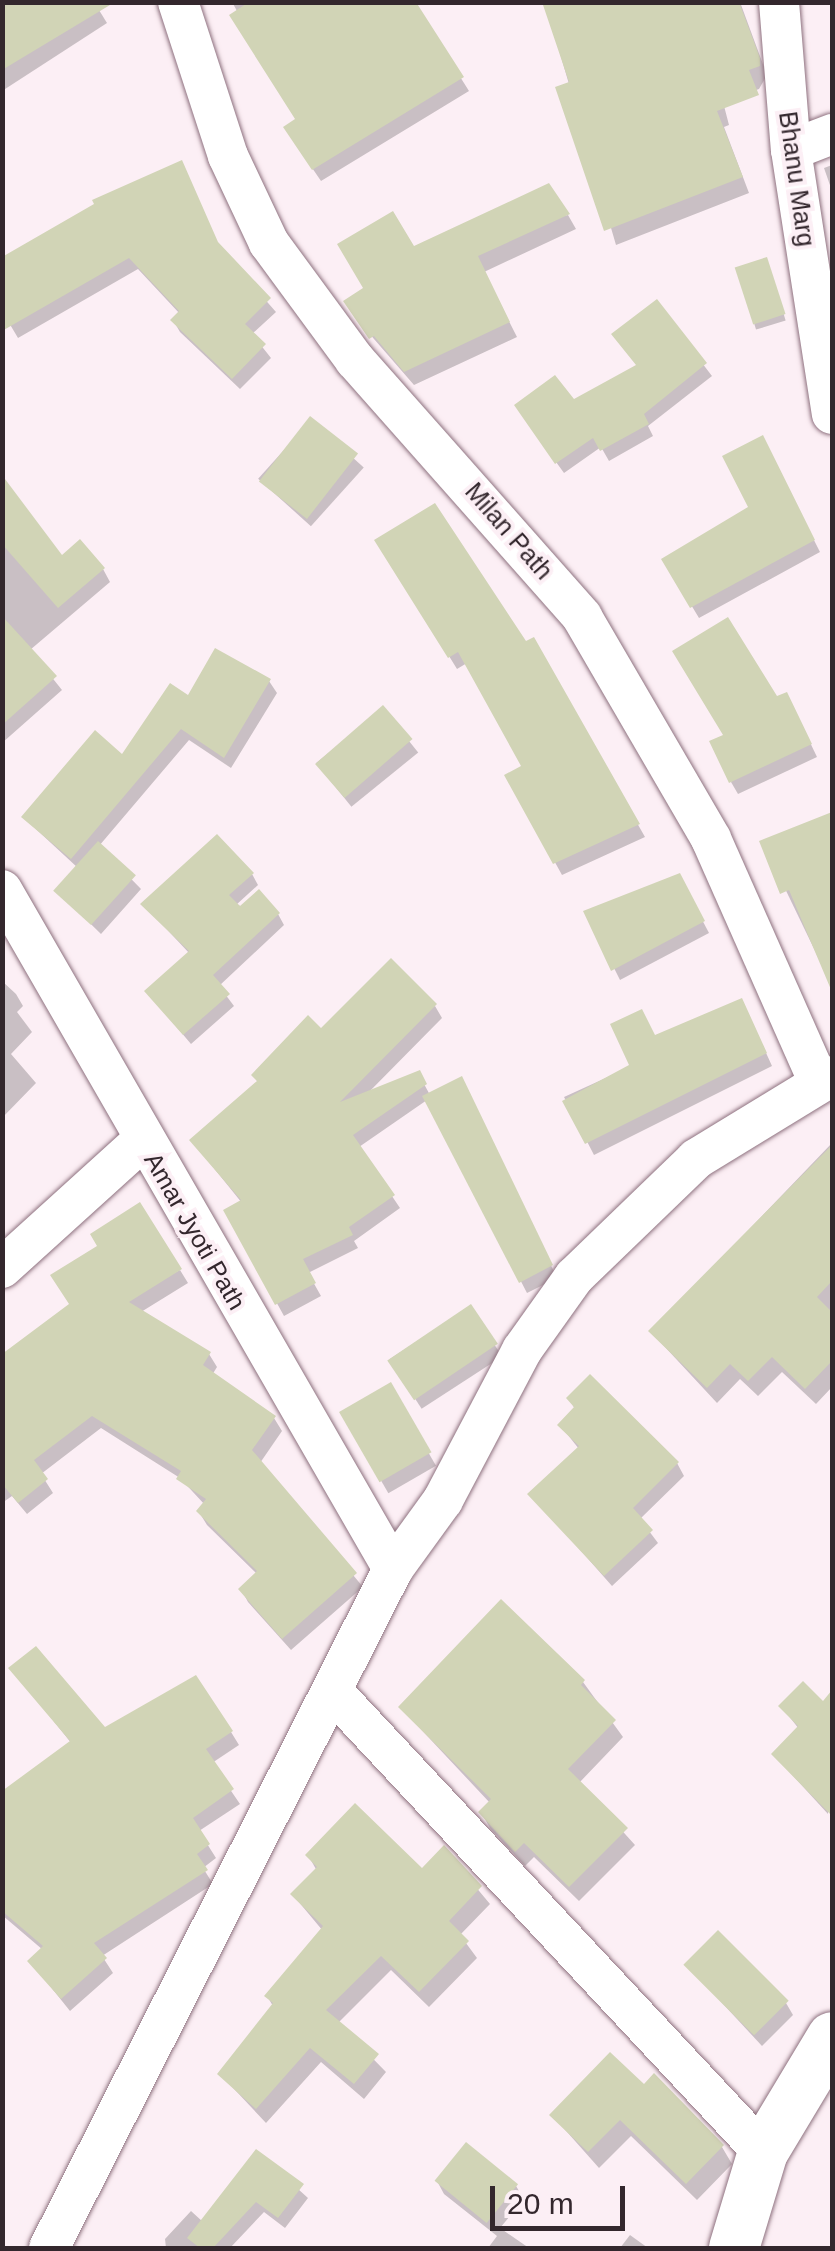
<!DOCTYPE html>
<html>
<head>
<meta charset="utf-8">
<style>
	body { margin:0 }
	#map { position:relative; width:835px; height:2251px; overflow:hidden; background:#fceff5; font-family:Helvetica,sans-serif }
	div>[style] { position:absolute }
	.shadow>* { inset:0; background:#0003; transform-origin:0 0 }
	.building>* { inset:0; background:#d1d4b6; transform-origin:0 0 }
	.roads { filter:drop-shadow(0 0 2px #8e717f) drop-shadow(0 0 2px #8e717f) }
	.minor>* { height:40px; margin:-20px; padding:0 20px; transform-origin:20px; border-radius:20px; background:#fff }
	.tertiary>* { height:50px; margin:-25px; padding:0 25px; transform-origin:25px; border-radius:25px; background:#fff }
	span { translate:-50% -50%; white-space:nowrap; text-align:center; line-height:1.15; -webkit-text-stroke:8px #fceff5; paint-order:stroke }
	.street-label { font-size:25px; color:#33272d }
	.frame { position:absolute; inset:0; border:5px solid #33272d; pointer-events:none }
	.scale { position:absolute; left:490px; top:2186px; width:135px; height:45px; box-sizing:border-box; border:5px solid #33272d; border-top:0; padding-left:12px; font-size:30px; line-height:35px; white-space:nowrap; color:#33272d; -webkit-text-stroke:8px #fceff5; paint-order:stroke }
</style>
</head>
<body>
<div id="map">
	<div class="shadow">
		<i style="clip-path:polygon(2px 2px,94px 2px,107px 23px,2px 91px)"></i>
		<i style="clip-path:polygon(232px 2px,413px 2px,469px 91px,321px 181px,293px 140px,298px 120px)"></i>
		<i style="clip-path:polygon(545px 2px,740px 2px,767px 75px,759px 89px,723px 102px,729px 125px,724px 127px,749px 193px,616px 245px)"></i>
		<i style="clip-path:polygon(832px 165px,832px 191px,824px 168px)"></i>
		<i style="clip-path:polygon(568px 215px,576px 229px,484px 272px,517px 337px,414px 385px,354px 316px,367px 289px,413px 249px)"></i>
		<i style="clip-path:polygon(219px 247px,276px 312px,252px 334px,271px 358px,240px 389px,180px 332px,173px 320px,180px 314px,138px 269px,18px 338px,2px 311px,2px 260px)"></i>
		<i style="left:769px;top:266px;width:57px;height:31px;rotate:73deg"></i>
		<i style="clip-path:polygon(656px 303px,712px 376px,648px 426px,653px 436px,609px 461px,601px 447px,564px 473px,530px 426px,638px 367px)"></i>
		<i style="left:311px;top:420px;width:71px;height:79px;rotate:42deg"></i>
		<i style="clip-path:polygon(768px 449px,820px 552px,699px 618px,664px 560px,752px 508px)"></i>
		<i style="clip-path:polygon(2px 479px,62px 558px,103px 569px,110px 582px,30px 650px,62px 690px,2px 743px)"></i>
		<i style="clip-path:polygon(378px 541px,526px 644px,533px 640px,645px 837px,562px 875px,507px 776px,525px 766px,467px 663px,457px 669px)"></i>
		<i style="clip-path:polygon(269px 681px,277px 693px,231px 768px,189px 740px,99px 846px,141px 889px,101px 934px,57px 891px,78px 868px,24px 818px,123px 757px,189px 698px)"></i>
		<i style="clip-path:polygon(776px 700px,793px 707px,817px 757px,738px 794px,731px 782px)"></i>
		<i style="left:383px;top:709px;width:56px;height:86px;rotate:51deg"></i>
		<i style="clip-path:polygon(832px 815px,832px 986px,763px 843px)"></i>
		<i style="clip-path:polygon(252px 874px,258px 885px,236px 905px,278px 914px,284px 925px,219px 986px,234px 1006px,191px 1044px,147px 992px,190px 954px,143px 904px)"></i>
		<i style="clip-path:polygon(679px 876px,709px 933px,620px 980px,586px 912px)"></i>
		<i style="clip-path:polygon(2px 981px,16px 994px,23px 1006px,17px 1012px,32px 1032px,11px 1054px,36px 1083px,2px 1118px)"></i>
		<i style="clip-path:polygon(435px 1006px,442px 1018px,367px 1094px,418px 1073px,430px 1095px,468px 1090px,557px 1278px,527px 1293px,427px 1100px,359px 1147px,400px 1208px,354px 1241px,358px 1248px,308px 1273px,321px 1296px,284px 1316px,226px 1211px,242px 1203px,192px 1141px,259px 1084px,254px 1076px,321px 1031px)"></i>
		<i style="clip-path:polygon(748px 1013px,772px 1066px,594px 1155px,564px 1097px,632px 1066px,655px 1038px)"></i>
		<i style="clip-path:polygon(832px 1143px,832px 1387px,816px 1404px,782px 1372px,758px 1396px,740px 1379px,717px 1403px,651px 1332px)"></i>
		<i style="clip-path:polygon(180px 1270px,188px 1283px,141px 1312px,209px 1354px,217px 1367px,212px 1375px,274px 1418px,282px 1431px,260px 1463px,363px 1587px,291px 1650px,248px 1602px,241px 1589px,258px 1575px,207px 1525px,199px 1512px,205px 1505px,180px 1478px,101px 1428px,41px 1474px,53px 1493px,27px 1514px,12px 1496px,2px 1503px,2px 1358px)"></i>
		<i style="left:470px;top:1307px;width:59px;height:96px;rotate:57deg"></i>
		<i style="left:390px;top:1386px;width:92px;height:55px;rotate:60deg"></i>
		<i style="clip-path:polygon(569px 1399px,677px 1463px,684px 1476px,640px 1519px,658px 1543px,612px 1586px,531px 1494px,579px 1449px,560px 1425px,575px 1409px)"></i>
		<i style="clip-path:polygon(12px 1669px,105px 1731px,231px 1732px,239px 1745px,212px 1763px,240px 1804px,199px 1831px,216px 1858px,203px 1868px,213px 1884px,102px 1956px,113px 1973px,70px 2011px,30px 1961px,43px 1950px,2px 1915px,2px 1794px,72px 1744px)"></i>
		<i style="clip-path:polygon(583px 1682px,623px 1737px,579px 1783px,635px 1845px,579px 1901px,534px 1857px,525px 1866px,490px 1828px,481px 1812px,490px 1803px,401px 1708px)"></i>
		<i style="clip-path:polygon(803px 1685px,832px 1714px,828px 1814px,774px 1755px,799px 1729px,781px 1706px)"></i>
		<i style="clip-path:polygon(444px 1849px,490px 1904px,460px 1935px,477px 1958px,429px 2007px,391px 1970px,338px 2023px,386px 2072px,364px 2099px,321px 2062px,266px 2123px,220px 2074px,273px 2006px,267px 1996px,323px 1931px,293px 1895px,317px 1871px,308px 1855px,422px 1871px)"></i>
		<i style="clip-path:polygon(687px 1965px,786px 2003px,793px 2015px,762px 2046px)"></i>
		<i style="clip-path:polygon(644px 2088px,722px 2147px,732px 2164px,697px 2200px,631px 2136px,599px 2168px,552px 2115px)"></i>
		<i style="clip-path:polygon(466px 2146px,516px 2186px,524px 2199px,500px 2228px,529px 2248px,488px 2248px,497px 2236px,444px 2194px,437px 2181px)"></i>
		<i style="clip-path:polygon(257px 2152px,308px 2198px,285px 2228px,264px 2212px,230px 2248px,166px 2248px,165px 2239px,191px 2211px,203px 2222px)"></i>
		<i style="clip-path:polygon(630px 2235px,648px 2248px,620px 2248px)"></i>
	</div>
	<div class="building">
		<i style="clip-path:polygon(2px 2px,115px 2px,2px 70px)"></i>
		<i style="clip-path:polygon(249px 2px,416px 2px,464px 77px,312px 170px,283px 127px,295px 119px,229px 15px)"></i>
		<i style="clip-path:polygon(542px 2px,739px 2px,760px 58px,760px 66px,749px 70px,759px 95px,717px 111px,743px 177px,604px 231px,555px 87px,569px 82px)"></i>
		<i style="clip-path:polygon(182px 160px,218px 242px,271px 298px,245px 324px,266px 344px,232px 379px,170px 320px,179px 311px,129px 258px,2px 331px,2px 257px,94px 204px,92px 200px)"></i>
		<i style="clip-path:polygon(549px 183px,570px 214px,478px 256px,510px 322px,404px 372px,374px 336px,369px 339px,343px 301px,363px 288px,337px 244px,393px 211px,414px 246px)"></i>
		<i style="left:767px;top:257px;width:60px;height:34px;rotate:72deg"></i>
		<i style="clip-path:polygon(657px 299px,707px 363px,644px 414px,649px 424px,600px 451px,593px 438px,555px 464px,514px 405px,555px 375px,574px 399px,636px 365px,611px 334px)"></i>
		<i style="left:310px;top:416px;width:61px;height:83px;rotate:38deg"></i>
		<i style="clip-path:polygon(763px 435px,815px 540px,690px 608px,661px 559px,748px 507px,722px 456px)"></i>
		<i style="clip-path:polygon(2px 475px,62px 555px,80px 539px,105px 568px,58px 608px,2px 544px)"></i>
		<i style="clip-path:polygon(435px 503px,526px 641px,534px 637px,640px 824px,553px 864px,504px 775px,521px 766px,458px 652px,448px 658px,374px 540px)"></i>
		<i style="clip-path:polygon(2px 616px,57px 676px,2px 725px)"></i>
		<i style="clip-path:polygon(728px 617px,777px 696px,787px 692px,812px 744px,729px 783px,709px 741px,723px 735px,672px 651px)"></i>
		<i style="clip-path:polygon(215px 648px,271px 679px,224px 758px,181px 729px,71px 859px,21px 817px,95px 730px,122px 754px,170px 683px,188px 695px)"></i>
		<i style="left:383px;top:705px;width:45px;height:90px;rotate:49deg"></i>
		<i style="clip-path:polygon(832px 812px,832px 992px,789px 890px,780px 894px,759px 841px)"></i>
		<i style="clip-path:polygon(217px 834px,254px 873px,229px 895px,240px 906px,259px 889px,280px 913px,213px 975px,230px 994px,183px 1035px,144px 991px,189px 951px,140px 904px)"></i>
		<i style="left:98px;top:841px;width:51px;height:67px;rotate:42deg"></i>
		<i style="clip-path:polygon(680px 873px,705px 921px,611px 971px,583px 911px)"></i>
		<i style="clip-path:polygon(391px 958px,437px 1004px,340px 1102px,420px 1070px,427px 1084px,353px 1135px,395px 1195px,349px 1227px,353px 1235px,303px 1259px,316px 1283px,275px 1305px,223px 1210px,241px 1200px,189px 1140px,257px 1081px,251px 1075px,308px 1015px,321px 1028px)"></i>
		<i style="clip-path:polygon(742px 998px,767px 1053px,585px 1144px,562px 1101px,629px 1065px,610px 1024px,642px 1009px,655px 1035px)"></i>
		<i style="clip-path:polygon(462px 1076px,553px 1265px,519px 1283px,422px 1096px)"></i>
		<i style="clip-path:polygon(832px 1145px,832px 1281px,817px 1297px,832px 1312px,832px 1361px,805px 1389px,772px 1357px,748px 1381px,730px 1364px,707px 1388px,648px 1331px)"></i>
		<i style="clip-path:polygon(140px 1202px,182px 1269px,129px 1302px,211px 1352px,203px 1365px,276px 1416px,252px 1450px,357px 1573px,282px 1639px,238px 1589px,257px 1571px,196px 1511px,206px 1499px,176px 1479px,181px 1471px,92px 1416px,34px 1460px,48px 1479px,18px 1503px,2px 1484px,2px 1354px,69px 1304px,50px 1275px,97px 1246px,90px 1234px)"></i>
		<i style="left:471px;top:1304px;width:48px;height:101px;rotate:56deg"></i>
		<i style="clip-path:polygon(590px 1374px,679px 1462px,633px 1508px,653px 1530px,604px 1576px,527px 1494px,579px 1446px,557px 1425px,574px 1407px,566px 1398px)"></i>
		<i style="left:391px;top:1382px;width:81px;height:60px;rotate:60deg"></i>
		<i style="clip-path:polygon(501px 1599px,585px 1680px,581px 1685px,616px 1720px,568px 1769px,628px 1828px,569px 1887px,524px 1843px,515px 1852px,478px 1812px,491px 1799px,398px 1707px)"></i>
		<i style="clip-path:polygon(36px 1646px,105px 1727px,196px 1675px,233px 1731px,206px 1749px,234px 1789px,193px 1818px,210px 1844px,197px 1854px,208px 1870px,94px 1943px,107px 1958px,61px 1999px,27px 1961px,43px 1946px,2px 1911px,2px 1791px,70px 1741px,8px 1668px)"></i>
		<i style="clip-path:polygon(803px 1681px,823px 1701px,832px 1690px,832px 1816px,771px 1754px,798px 1726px,778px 1706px)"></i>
		<i style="clip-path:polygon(355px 1803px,422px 1868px,444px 1845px,482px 1886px,449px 1921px,469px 1941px,419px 1992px,381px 1956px,326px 2010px,379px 2054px,354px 2084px,310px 2048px,256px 2109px,217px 2074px,273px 2003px,264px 1996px,323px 1926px,290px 1894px,317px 1867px,305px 1855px)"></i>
		<i style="left:718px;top:1930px;width:100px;height:49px;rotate:45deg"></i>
		<i style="clip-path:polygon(610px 2052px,644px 2084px,654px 2073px,724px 2145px,686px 2184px,620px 2120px,588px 2152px,549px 2115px)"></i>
		<i style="left:466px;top:2142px;width:67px;height:50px;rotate:39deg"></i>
		<i style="clip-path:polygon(256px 2149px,304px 2184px,278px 2218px,256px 2202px,213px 2248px,200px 2248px,187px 2238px)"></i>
	</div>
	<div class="roads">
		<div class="minor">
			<i style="left:178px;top:2px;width:162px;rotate:72deg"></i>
			<i style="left:228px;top:156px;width:96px;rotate:64.8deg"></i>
			<i style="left:269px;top:243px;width:145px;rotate:53.7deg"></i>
			<i style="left:355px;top:360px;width:343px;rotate:48.5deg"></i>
			<i style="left:582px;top:617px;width:257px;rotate:59.8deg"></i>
			<i style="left:711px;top:839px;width:264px;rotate:66.1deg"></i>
			<i style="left:779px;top:2px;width:148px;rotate:85.4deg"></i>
			<i style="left:791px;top:150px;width:267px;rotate:81.2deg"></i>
			<i style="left:791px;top:150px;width:44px;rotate:-21.3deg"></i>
			<i style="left:2px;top:890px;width:784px;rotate:60.06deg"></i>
			<i style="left:2px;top:1268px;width:190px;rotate:-42.2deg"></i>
			<i style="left:333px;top:1692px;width:630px;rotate:46.93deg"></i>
			<i style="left:49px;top:2248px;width:761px;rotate:-63.13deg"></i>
			<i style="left:393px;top:1569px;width:85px;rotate:-54.1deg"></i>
			<i style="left:443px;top:1500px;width:170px;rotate:-62.2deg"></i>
			<i style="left:522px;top:1350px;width:90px;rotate:-54.5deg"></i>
			<i style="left:574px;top:1277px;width:170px;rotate:-44deg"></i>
			<i style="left:696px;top:1159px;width:159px;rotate:-31.4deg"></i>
		</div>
		<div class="tertiary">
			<i style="left:734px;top:2248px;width:100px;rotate:-73.2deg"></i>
			<i style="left:763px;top:2152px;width:134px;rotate:-59deg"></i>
		</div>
	</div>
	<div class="street-label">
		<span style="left:797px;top:179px;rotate:82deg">Bhanu Marg</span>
		<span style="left:509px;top:531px;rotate:49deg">Milan Path</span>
		<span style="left:195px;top:1231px;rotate:60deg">Amar Jyoti Path</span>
	</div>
	<div class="frame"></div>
	<div class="scale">20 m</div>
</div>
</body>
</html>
